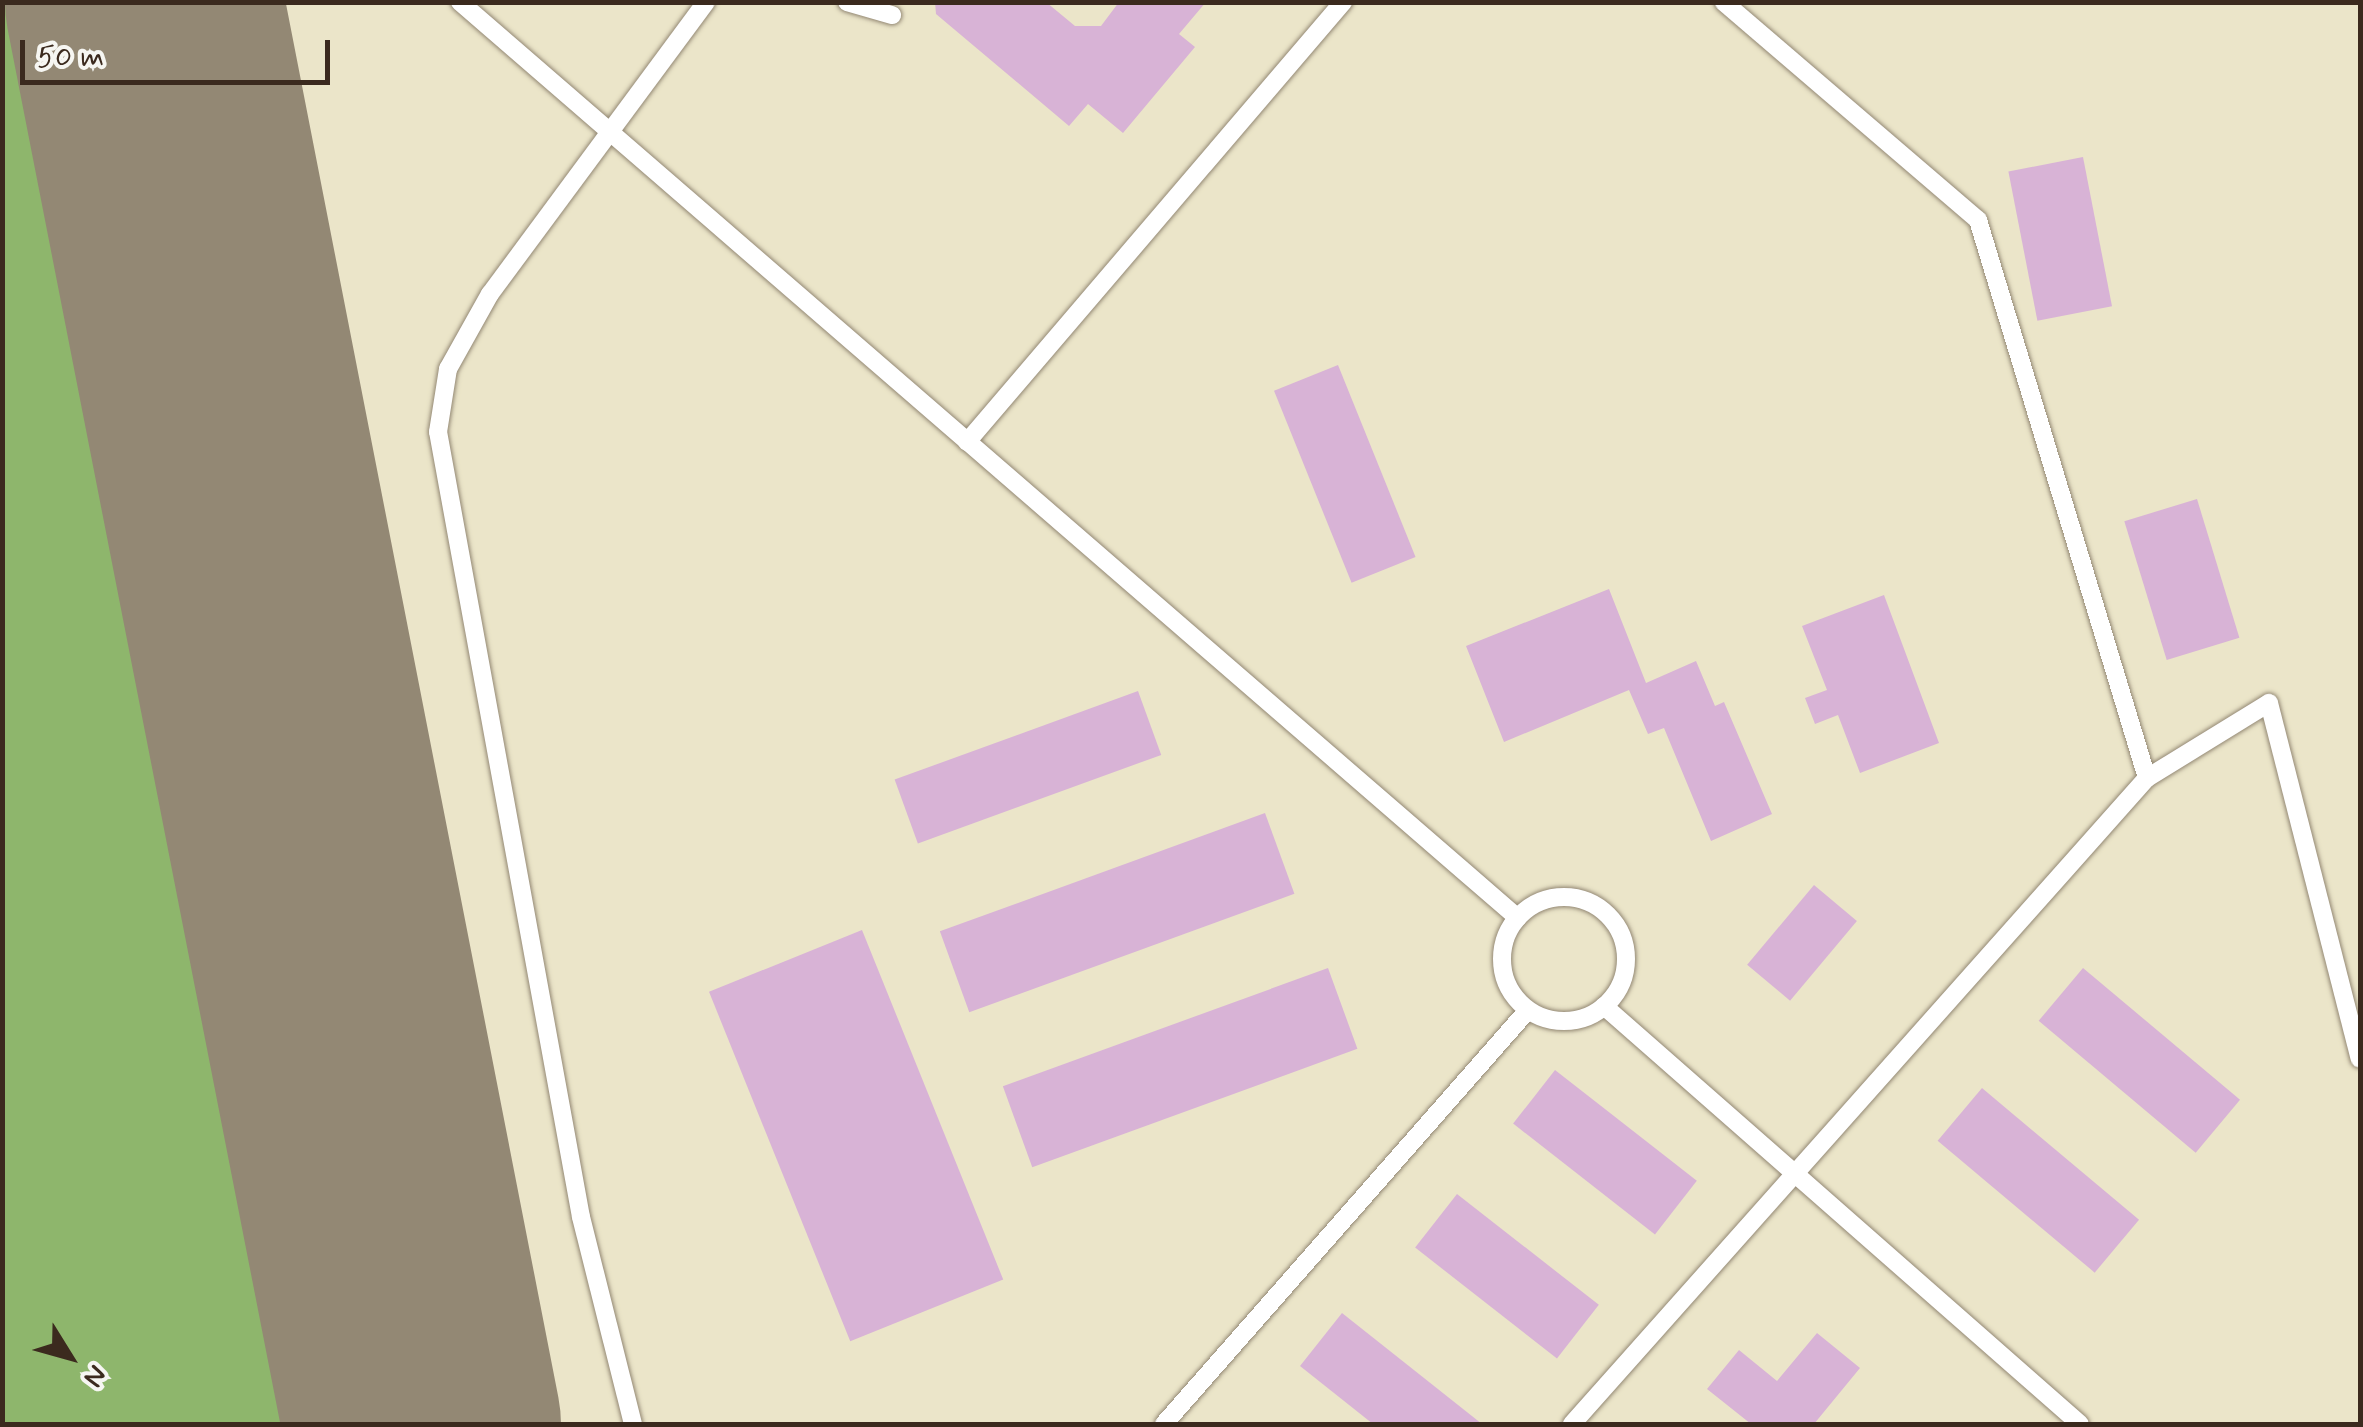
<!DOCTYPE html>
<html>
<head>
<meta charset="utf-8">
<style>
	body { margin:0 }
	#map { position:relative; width:2363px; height:1427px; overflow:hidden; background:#ebe5c9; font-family:Mynerve,sans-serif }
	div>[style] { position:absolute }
	.forest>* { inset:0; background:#8eb66c }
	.runway>* { height:278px; margin:-139px; padding:0 139px; transform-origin:139px; border-radius:139px; background:#938874 }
	.building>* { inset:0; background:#d8b3d6; transform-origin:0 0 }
	.roads { filter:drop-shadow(0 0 2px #938874) drop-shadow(0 0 2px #938874) }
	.service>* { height:18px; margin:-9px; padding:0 9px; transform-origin:9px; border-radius:9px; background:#fff }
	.service>.ring { margin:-9px; padding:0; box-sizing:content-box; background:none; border:18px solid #fff; border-radius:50% }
	span { translate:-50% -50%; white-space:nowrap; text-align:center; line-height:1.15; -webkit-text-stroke:10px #f6f6f2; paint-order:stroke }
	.frame { position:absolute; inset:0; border:5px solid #3b2a1e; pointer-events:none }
	.north { position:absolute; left:20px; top:1307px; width:100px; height:100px; -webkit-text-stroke:8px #f6f6f2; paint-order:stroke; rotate:127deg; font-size:28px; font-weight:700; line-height:40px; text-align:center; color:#3b2a1e }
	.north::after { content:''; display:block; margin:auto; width:35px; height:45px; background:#3b2a1e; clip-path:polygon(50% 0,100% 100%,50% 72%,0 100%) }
	.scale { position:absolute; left:20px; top:40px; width:310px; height:45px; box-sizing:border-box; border:5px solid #3b2a1e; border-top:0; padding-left:12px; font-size:30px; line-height:35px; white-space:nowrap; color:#3b2a1e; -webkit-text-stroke:8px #f6f6f2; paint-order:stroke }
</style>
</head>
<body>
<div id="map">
	<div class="forest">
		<i style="clip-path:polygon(28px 3px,210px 980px,307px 1424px,3px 1424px,2px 3px)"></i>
	</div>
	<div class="runway">
		<i style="left:144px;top:2px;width:1449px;rotate:78.94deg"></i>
	</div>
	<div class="building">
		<i style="clip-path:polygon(935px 2px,1046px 2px,1075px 26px,1101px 26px,1119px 2px,1206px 2px,1179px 34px,1195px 47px,1123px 133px,1088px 104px,1069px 126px,936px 14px)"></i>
		<i style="left:2083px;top:157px;width:152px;height:76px;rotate:79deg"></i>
		<i style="left:1338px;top:365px;width:207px;height:69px;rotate:68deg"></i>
		<i style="left:2197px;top:499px;width:145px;height:76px;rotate:73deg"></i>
		<i style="clip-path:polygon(1609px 589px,1646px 683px,1696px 661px,1715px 706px,1724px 702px,1772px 814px,1711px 841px,1664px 728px,1648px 734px,1629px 690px,1504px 742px,1466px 646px)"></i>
		<i style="clip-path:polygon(1884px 595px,1939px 743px,1860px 773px,1838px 715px,1815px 724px,1805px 698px,1827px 690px,1802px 626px)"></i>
		<i style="left:1138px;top:691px;width:68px;height:259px;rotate:70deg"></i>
		<i style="left:1265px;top:813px;width:86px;height:346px;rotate:70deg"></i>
		<i style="left:1814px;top:885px;width:56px;height:104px;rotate:40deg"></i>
		<i style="left:862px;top:930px;width:377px;height:165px;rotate:68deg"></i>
		<i style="left:1328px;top:968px;width:86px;height:346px;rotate:70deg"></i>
		<i style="left:2083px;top:968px;width:205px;height:69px;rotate:40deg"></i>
		<i style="left:1555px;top:1070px;width:180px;height:68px;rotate:38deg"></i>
		<i style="left:1982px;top:1088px;width:205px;height:69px;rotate:40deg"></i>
		<i style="left:1457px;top:1194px;width:180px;height:68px;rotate:38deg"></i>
		<i style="clip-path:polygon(1342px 1313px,1482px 1424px,1373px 1424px,1300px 1366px)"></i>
		<i style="clip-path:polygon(1817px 1333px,1860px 1368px,1814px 1424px,1751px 1424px,1707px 1389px,1739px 1350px,1777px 1381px)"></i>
	</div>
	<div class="roads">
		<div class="service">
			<i style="left:460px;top:2px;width:1399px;rotate:40.89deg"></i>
			<i style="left:847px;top:2px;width:47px;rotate:16.1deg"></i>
			<i style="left:967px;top:442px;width:579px;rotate:-49.48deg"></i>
			<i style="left:2147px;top:778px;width:143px;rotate:-31.6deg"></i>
			<i style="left:2269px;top:703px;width:367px;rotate:75.7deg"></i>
			<i class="ring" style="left:1502px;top:897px;width:106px;height:106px"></i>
			<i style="left:1604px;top:1006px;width:633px;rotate:41.29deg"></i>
			<i style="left:633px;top:1424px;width:213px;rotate:-104.1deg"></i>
			<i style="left:581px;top:1217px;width:798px;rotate:-100.32deg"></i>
			<i style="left:438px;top:432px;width:64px;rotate:-81deg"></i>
			<i style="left:448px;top:369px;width:86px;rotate:-60.8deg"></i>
			<i style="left:490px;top:294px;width:363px;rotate:-53.5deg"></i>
			<i style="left:1164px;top:1424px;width:551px;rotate:-48.68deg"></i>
			<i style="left:1572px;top:1424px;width:865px;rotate:-48.33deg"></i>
			<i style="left:2147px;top:778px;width:583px;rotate:-106.85deg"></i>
			<i style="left:1978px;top:220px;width:335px;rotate:-139.4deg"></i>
		</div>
	</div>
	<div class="frame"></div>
	<div class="north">N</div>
	<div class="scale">50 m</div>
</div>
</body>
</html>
